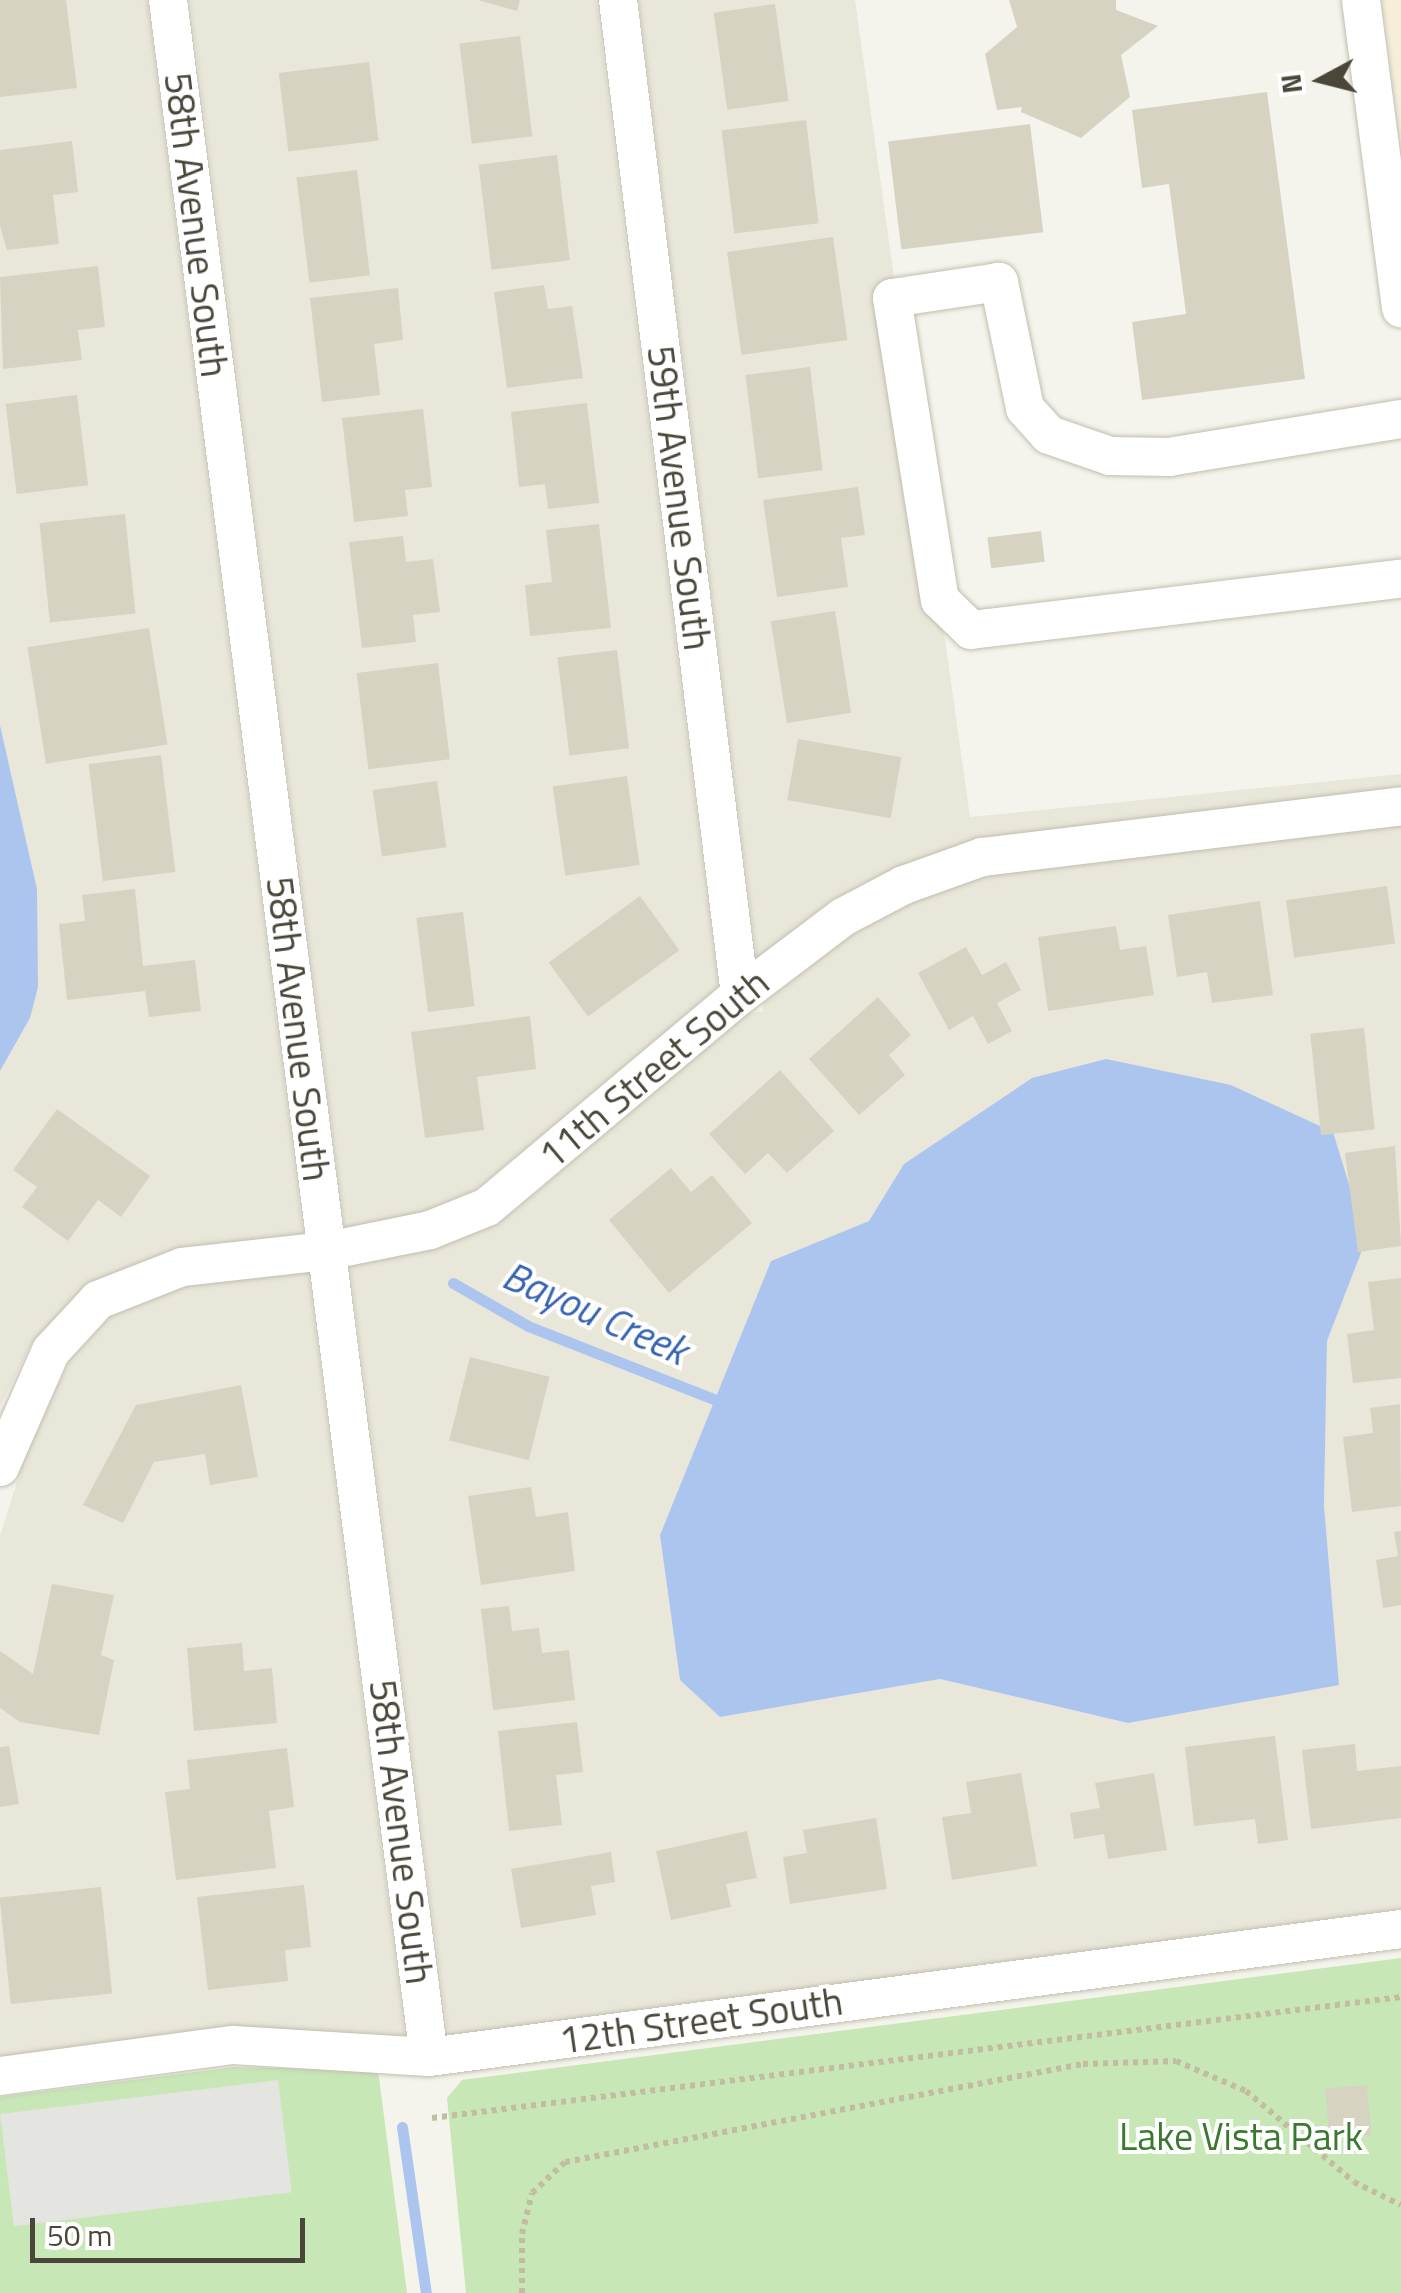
<!DOCTYPE html>
<html>
<head>
<meta charset="utf-8">
<style>
	body { margin:0 }
	#map { position:relative; width:1401px; height:2293px; overflow:hidden; background:#f5f4ec; font-family:"Titillium Web",sans-serif }
	div>[style] { position:absolute }
	.residential>* { inset:0; background:#e9e7da }
	.commercial>* { inset:0; background:#f5efd9 }
	.green>* { inset:0; background:#c7e7b7 }
	.parking>* { inset:0; background:#e4e4e0; transform-origin:0 0 }
	.water>* { inset:0; background:#acc5ee }
	.stream>* { height:11px; margin:-5.5px; padding:0 5.5px; transform-origin:5.5px; border-radius:5.5px; background:#acc5ee }
	.building>* { inset:0; background:#d7d3c2; transform-origin:0 0 }
	.path>* { height:6px; margin-top:-3px; transform-origin:0; background:repeating-linear-gradient(90deg,#c2bda1 0 5px,transparent 0 10px) }
	.roads { filter:drop-shadow(0 0 2px #c1beaf) drop-shadow(0 0 2px #c1beaf) }
	.minor>* { height:38px; margin:-19px; padding:0 19px; transform-origin:19px; border-radius:19px; background:#fff }
	span { translate:-50% -50%; white-space:nowrap; text-align:center; line-height:1.15; -webkit-text-stroke:8px #fff; paint-order:stroke }
	.street-label { font-size:38px; color:#4a473a }
	.park-label { font-size:38px; color:#3b7a2e }
	.water-label { font-size:40px; color:#3664b2; font-style:italic }
	.north { position:absolute; left:1271px; top:30px; width:100px; height:100px; -webkit-text-stroke:8px #fff; paint-order:stroke; rotate:263deg; font-size:28px; font-weight:700; line-height:40px; text-align:center; color:#4a473a }
	.north::after { content:''; display:block; margin:auto; width:35px; height:45px; background:#4a473a; clip-path:polygon(50% 0,100% 100%,50% 72%,0 100%) }
	.scale { position:absolute; left:30px; top:2218px; width:275px; height:45px; box-sizing:border-box; border:5px solid #4a473a; border-top:0; padding-left:12px; font-size:30px; line-height:35px; white-space:nowrap; color:#4a473a; -webkit-text-stroke:8px #fff; paint-order:stroke }
</style>
</head>
<body>
<div id="map">
	<div class="residential">
		<i style="clip-path:polygon(0 0,147px 0,303px 1234px,179px 1248px,90px 1282px,32px 1343px,0 1407px,0 1071px,30px 1018px,37px 889px,0 725px)"></i>
		<i style="clip-path:polygon(190px 0,596px 0,718px 988px,475px 1191px,424px 1212px,345px 1228px)"></i>
		<i style="clip-path:polygon(639px 0,855px 0,970px 817px,1401px 774px,1401px 787px,975px 839px,897px 867px,832px 901px,757px 958px)"></i>
		<i style="clip-path:polygon(evenodd,1401px 825px,1401px 1909px,448px 2036px,350px 1265px,435px 1249px,501px 1221px,749px 1013px,763px 1011px,763px 1003px,855px 932px,913px 902px,987px 875px,1401px 825px,869px 1221px,1366px 1240px,1327px 1341px,1324px 1506px,1128px 1723px,940px 1679px,720px 1717px,660px 1535px,771px 1261px,869px 1221px)"></i>
		<i style="clip-path:polygon(308px 1271px,405px 2037px,230px 2027px,0 2057px,0 1536px,31px 1437px,70px 1360px,111px 1315px,188px 1285px)"></i>
	</div>
	<div class="commercial">
		<i style="clip-path:polygon(1383px 0,1401px 0,1401px 141px)"></i>
	</div>
	<div class="green">
		<i style="clip-path:polygon(1401px 1958px,1401px 2293px,466px 2293px,447px 2098px,462px 2080px)"></i>
		<i style="clip-path:polygon(234px 2067px,378px 2070px,407px 2293px,0 2293px,0 2097px)"></i>
	</div>
	<div class="parking">
		<i style="left:278px;top:2080px;width:113px;height:280px;rotate:83deg"></i>
	</div>
	<div class="water">
		<i style="clip-path:polygon(0 725px,37px 889px,38px 987px,30px 1018px,0 1071px)"></i>
		<i style="clip-path:polygon(1106px 1059px,1231px 1085px,1333px 1132px,1366px 1240px,1327px 1341px,1324px 1506px,1339px 1685px,1128px 1723px,940px 1679px,720px 1717px,680px 1680px,660px 1535px,771px 1261px,869px 1221px,904px 1164px,1032px 1078px)"></i>
	</div>
	<div class="stream">
		<i style="left:453px;top:1283px;width:86px;rotate:29.8deg"></i>
		<i style="left:528px;top:1326px;width:199px;rotate:21.5deg"></i>
		<i style="left:402px;top:2127px;width:168px;rotate:81.8deg"></i>
	</div>
	<div class="building">
		<i style="clip-path:polygon(0 0,66px 0,77px 88px,0 97px)"></i>
		<i style="clip-path:polygon(478px 0,520px 0,517px 11px)"></i>
		<i style="clip-path:polygon(1009px 0,1116px 0,1116px 10px,1158px 26px,1121px 55px,1130px 97px,1081px 138px,1021px 112px,1022px 107px,997px 110px,985px 54px,1017px 27px)"></i>
		<i style="left:775px;top:4px;width:98px;height:62px;rotate:82deg"></i>
		<i style="left:520px;top:36px;width:101px;height:61px;rotate:83deg"></i>
		<i style="left:369px;top:62px;width:79px;height:91px;rotate:83deg"></i>
		<i style="clip-path:polygon(1267px 92px,1305px 379px,1142px 400px,1132px 322px,1186px 314px,1169px 184px,1142px 188px,1132px 110px)"></i>
		<i style="left:806px;top:120px;width:104px;height:85px;rotate:83deg"></i>
		<i style="left:1030px;top:124px;width:109px;height:143px;rotate:83deg"></i>
		<i style="clip-path:polygon(72px 141px,78px 192px,53px 195px,59px 244px,7px 250px,0 226px,0 150px)"></i>
		<i style="left:557px;top:155px;width:106px;height:79px;rotate:83deg"></i>
		<i style="left:357px;top:170px;width:106px;height:61px;rotate:83deg"></i>
		<i style="left:833px;top:237px;width:104px;height:107px;rotate:82deg"></i>
		<i style="clip-path:polygon(98px 266px,105px 327px,78px 330px,82px 360px,3px 369px,0 277px)"></i>
		<i style="clip-path:polygon(544px 285px,548px 309px,572px 306px,583px 378px,507px 388px,494px 292px)"></i>
		<i style="clip-path:polygon(398px 288px,403px 340px,374px 344px,380px 395px,322px 402px,310px 298px)"></i>
		<i style="left:810px;top:367px;width:104px;height:65px;rotate:83deg"></i>
		<i style="left:77px;top:395px;width:91px;height:72px;rotate:83deg"></i>
		<i style="clip-path:polygon(587px 403px,599px 503px,548px 509px,545px 484px,519px 487px,511px 412px)"></i>
		<i style="clip-path:polygon(423px 409px,432px 487px,405px 490px,408px 516px,354px 522px,342px 418px)"></i>
		<i style="clip-path:polygon(858px 487px,865px 535px,841px 538px,848px 587px,777px 597px,763px 500px)"></i>
		<i style="left:125px;top:514px;width:100px;height:86px;rotate:84deg"></i>
		<i style="clip-path:polygon(599px 524px,611px 628px,530px 636px,525px 585px,552px 582px,546px 530px)"></i>
		<i style="left:1041px;top:531px;width:31px;height:54px;rotate:83deg"></i>
		<i style="clip-path:polygon(403px 536px,406px 562px,433px 559px,440px 612px,413px 615px,416px 642px,362px 648px,349px 542px)"></i>
		<i style="left:835px;top:611px;width:103px;height:65px;rotate:81deg"></i>
		<i style="left:149px;top:628px;width:118px;height:123px;rotate:81deg"></i>
		<i style="left:617px;top:650px;width:99px;height:60px;rotate:83deg"></i>
		<i style="left:438px;top:663px;width:97px;height:82px;rotate:83deg"></i>
		<i style="left:798px;top:739px;width:105px;height:62px;rotate:10deg"></i>
		<i style="left:161px;top:755px;width:118px;height:73px;rotate:83deg"></i>
		<i style="left:627px;top:776px;width:90px;height:75px;rotate:82deg"></i>
		<i style="left:437px;top:781px;width:67px;height:65px;rotate:82deg"></i>
		<i style="left:1387px;top:886px;width:58px;height:102px;rotate:82deg"></i>
		<i style="clip-path:polygon(135px 889px,143px 966px,195px 960px,201px 1011px,149px 1017px,145px 991px,67px 1000px,59px 924px,85px 921px,82px 895px)"></i>
		<i style="left:640px;top:896px;width:67px;height:113px;rotate:54deg"></i>
		<i style="clip-path:polygon(1260px 901px,1273px 995px,1212px 1003px,1207px 972px,1177px 977px,1168px 915px)"></i>
		<i style="left:463px;top:912px;width:95px;height:47px;rotate:83deg"></i>
		<i style="clip-path:polygon(1116px 926px,1120px 950px,1146px 946px,1154px 995px,1048px 1011px,1038px 937px)"></i>
		<i style="clip-path:polygon(966px 947px,982px 975px,1006px 962px,1021px 990px,997px 1003px,1012px 1031px,988px 1044px,973px 1016px,949px 1030px,918px 973px)"></i>
		<i style="clip-path:polygon(878px 997px,911px 1035px,889px 1055px,905px 1075px,859px 1115px,809px 1059px)"></i>
		<i style="clip-path:polygon(530px 1016px,536px 1069px,477px 1077px,484px 1130px,425px 1138px,411px 1032px)"></i>
		<i style="left:1364px;top:1028px;width:102px;height:54px;rotate:84deg"></i>
		<i style="clip-path:polygon(780px 1070px,834px 1131px,787px 1173px,768px 1153px,745px 1174px,709px 1134px)"></i>
		<i style="clip-path:polygon(57px 1109px,150px 1176px,121px 1217px,98px 1200px,68px 1241px,22px 1207px,37px 1187px,13px 1170px)"></i>
		<i style="clip-path:polygon(1395px 1146px,1401px 1246px,1358px 1252px,1345px 1153px)"></i>
		<i style="clip-path:polygon(671px 1168px,691px 1192px,712px 1175px,752px 1223px,669px 1293px,609px 1220px)"></i>
		<i style="clip-path:polygon(1401px 1278px,1401px 1378px,1353px 1383px,1347px 1334px,1374px 1330px,1368px 1282px)"></i>
		<i style="left:470px;top:1357px;width:82px;height:86px;rotate:14deg"></i>
		<i style="clip-path:polygon(241px 1385px,258px 1477px,210px 1485px,205px 1454px,154px 1462px,123px 1523px,83px 1505px,136px 1405px)"></i>
		<i style="clip-path:polygon(1400px 1404px,1401px 1506px,1352px 1512px,1343px 1437px,1373px 1433px,1370px 1408px)"></i>
		<i style="clip-path:polygon(531px 1487px,536px 1517px,568px 1512px,575px 1571px,481px 1585px,468px 1496px)"></i>
		<i style="clip-path:polygon(1401px 1531px,1401px 1605px,1383px 1608px,1376px 1560px,1398px 1556px,1394px 1532px)"></i>
		<i style="clip-path:polygon(52px 1584px,114px 1595px,101px 1655px,114px 1660px,99px 1735px,20px 1722px,0 1708px,0 1651px,33px 1674px)"></i>
		<i style="clip-path:polygon(509px 1606px,512px 1631px,539px 1628px,542px 1653px,569px 1650px,575px 1700px,493px 1710px,481px 1609px)"></i>
		<i style="clip-path:polygon(242px 1643px,244px 1671px,272px 1668px,277px 1723px,194px 1731px,187px 1648px)"></i>
		<i style="clip-path:polygon(577px 1722px,583px 1772px,556px 1775px,562px 1825px,509px 1831px,498px 1731px)"></i>
		<i style="clip-path:polygon(1275px 1736px,1288px 1840px,1258px 1844px,1255px 1819px,1194px 1826px,1185px 1747px)"></i>
		<i style="clip-path:polygon(1355px 1744px,1357px 1771px,1401px 1766px,1401px 1818px,1311px 1829px,1302px 1750px)"></i>
		<i style="clip-path:polygon(9px 1746px,19px 1804px,0 1807px,0 1747px)"></i>
		<i style="clip-path:polygon(287px 1748px,294px 1807px,269px 1811px,276px 1868px,176px 1880px,165px 1792px,190px 1789px,187px 1760px)"></i>
		<i style="clip-path:polygon(1021px 1773px,1037px 1866px,952px 1880px,942px 1817px,971px 1813px,966px 1782px)"></i>
		<i style="clip-path:polygon(1154px 1773px,1167px 1850px,1108px 1859px,1104px 1834px,1074px 1839px,1070px 1813px,1100px 1808px,1095px 1783px)"></i>
		<i style="clip-path:polygon(876px 1818px,887px 1889px,790px 1904px,783px 1857px,807px 1853px,803px 1830px)"></i>
		<i style="clip-path:polygon(747px 1831px,757px 1878px,726px 1884px,731px 1907px,671px 1920px,656px 1851px)"></i>
		<i style="clip-path:polygon(611px 1852px,615px 1882px,591px 1886px,596px 1915px,521px 1928px,511px 1869px)"></i>
		<i style="clip-path:polygon(304px 1885px,311px 1947px,285px 1950px,288px 1981px,208px 1990px,197px 1897px)"></i>
		<i style="left:101px;top:1887px;width:107px;height:102px;rotate:84deg"></i>
		<i style="left:1367px;top:2085px;width:50px;height:42px;rotate:85deg"></i>
	</div>
	<div class="path">
		<i style="left:432px;top:2118px;width:977px;rotate:-7.12deg"></i>
		<i style="left:522px;top:2293px;width:59px;rotate:-90deg"></i>
		<i style="left:522px;top:2234px;width:42px;rotate:-76.3deg"></i>
		<i style="left:532px;top:2193px;width:45px;rotate:-43.2deg"></i>
		<i style="left:565px;top:2162px;width:527px;rotate:-10.71deg"></i>
		<i style="left:1083px;top:2064px;width:93px;rotate:-1.8deg"></i>
		<i style="left:1176px;top:2061px;width:76px;rotate:23.2deg"></i>
		<i style="left:1246px;top:2091px;width:141px;rotate:40.1deg"></i>
		<i style="left:1354px;top:2182px;width:52px;rotate:26.1deg"></i>
	</div>
	<div class="roads">
		<div class="minor">
			<i style="left:168px;top:0;width:2073px;rotate:82.77deg"></i>
			<i style="left:618px;top:0;width:1002px;rotate:83.01deg"></i>
			<i style="left:1361px;top:0;width:311px;rotate:82.6deg"></i>
			<i style="left:1401px;top:419px;width:234px;rotate:170.7deg"></i>
			<i style="left:1170px;top:457px;width:60px;rotate:-179deg"></i>
			<i style="left:1110px;top:456px;width:65px;rotate:-161deg"></i>
			<i style="left:1049px;top:435px;width:36px;rotate:-132deg"></i>
			<i style="left:1025px;top:408px;width:129px;rotate:-101.7deg"></i>
			<i style="left:999px;top:282px;width:108px;rotate:171.5deg"></i>
			<i style="left:892px;top:298px;width:306px;rotate:81deg"></i>
			<i style="left:940px;top:600px;width:43px;rotate:44.1deg"></i>
			<i style="left:971px;top:630px;width:433px;rotate:-6.8deg"></i>
			<i style="left:0;top:1467px;width:127px;rotate:-66.3deg"></i>
			<i style="left:51px;top:1351px;width:69px;rotate:-47.3deg"></i>
			<i style="left:98px;top:1300px;width:90px;rotate:-21.4deg"></i>
			<i style="left:182px;top:1267px;width:146px;rotate:-6.3deg"></i>
			<i style="left:327px;top:1251px;width:105px;rotate:-11.5deg"></i>
			<i style="left:430px;top:1230px;width:61px;rotate:-22deg"></i>
			<i style="left:487px;top:1207px;width:330px;rotate:-40deg"></i>
			<i style="left:740px;top:995px;width:129px;rotate:-37.1deg"></i>
			<i style="left:843px;top:917px;width:69px;rotate:-27.7deg"></i>
			<i style="left:904px;top:885px;width:83px;rotate:-19.7deg"></i>
			<i style="left:982px;top:857px;width:422px;rotate:-6.9deg"></i>
			<i style="left:0;top:2076px;width:235px;rotate:-7.6deg"></i>
			<i style="left:233px;top:2045px;width:196px;rotate:3.5deg"></i>
			<i style="left:429px;top:2057px;width:980px;rotate:-7.5deg"></i>
		</div>
	</div>
	<div class="street-label">
		<span style="left:196px;top:225px;rotate:83deg">58th Avenue South</span>
		<span style="left:679px;top:498px;rotate:83deg">59th Avenue South</span>
		<span style="left:298px;top:1029px;rotate:83deg">58th Avenue South</span>
		<span style="left:654px;top:1069px;rotate:-40deg">11th Street South</span>
		<span style="left:401px;top:1832px;rotate:83deg">58th Avenue South</span>
		<span style="left:701px;top:2021px;rotate:-8deg">12th Street South</span>
	</div>
	<div class="park-label">
		<span style="left:1241px;top:2137px">Lake Vista Park</span>
	</div>
	<div class="water-label">
		<span style="left:595px;top:1313px;rotate:24deg">Bayou Creek</span>
	</div>
	<div class="north">N</div>
	<div class="scale">50 m</div>
</div>
</body>
</html>
